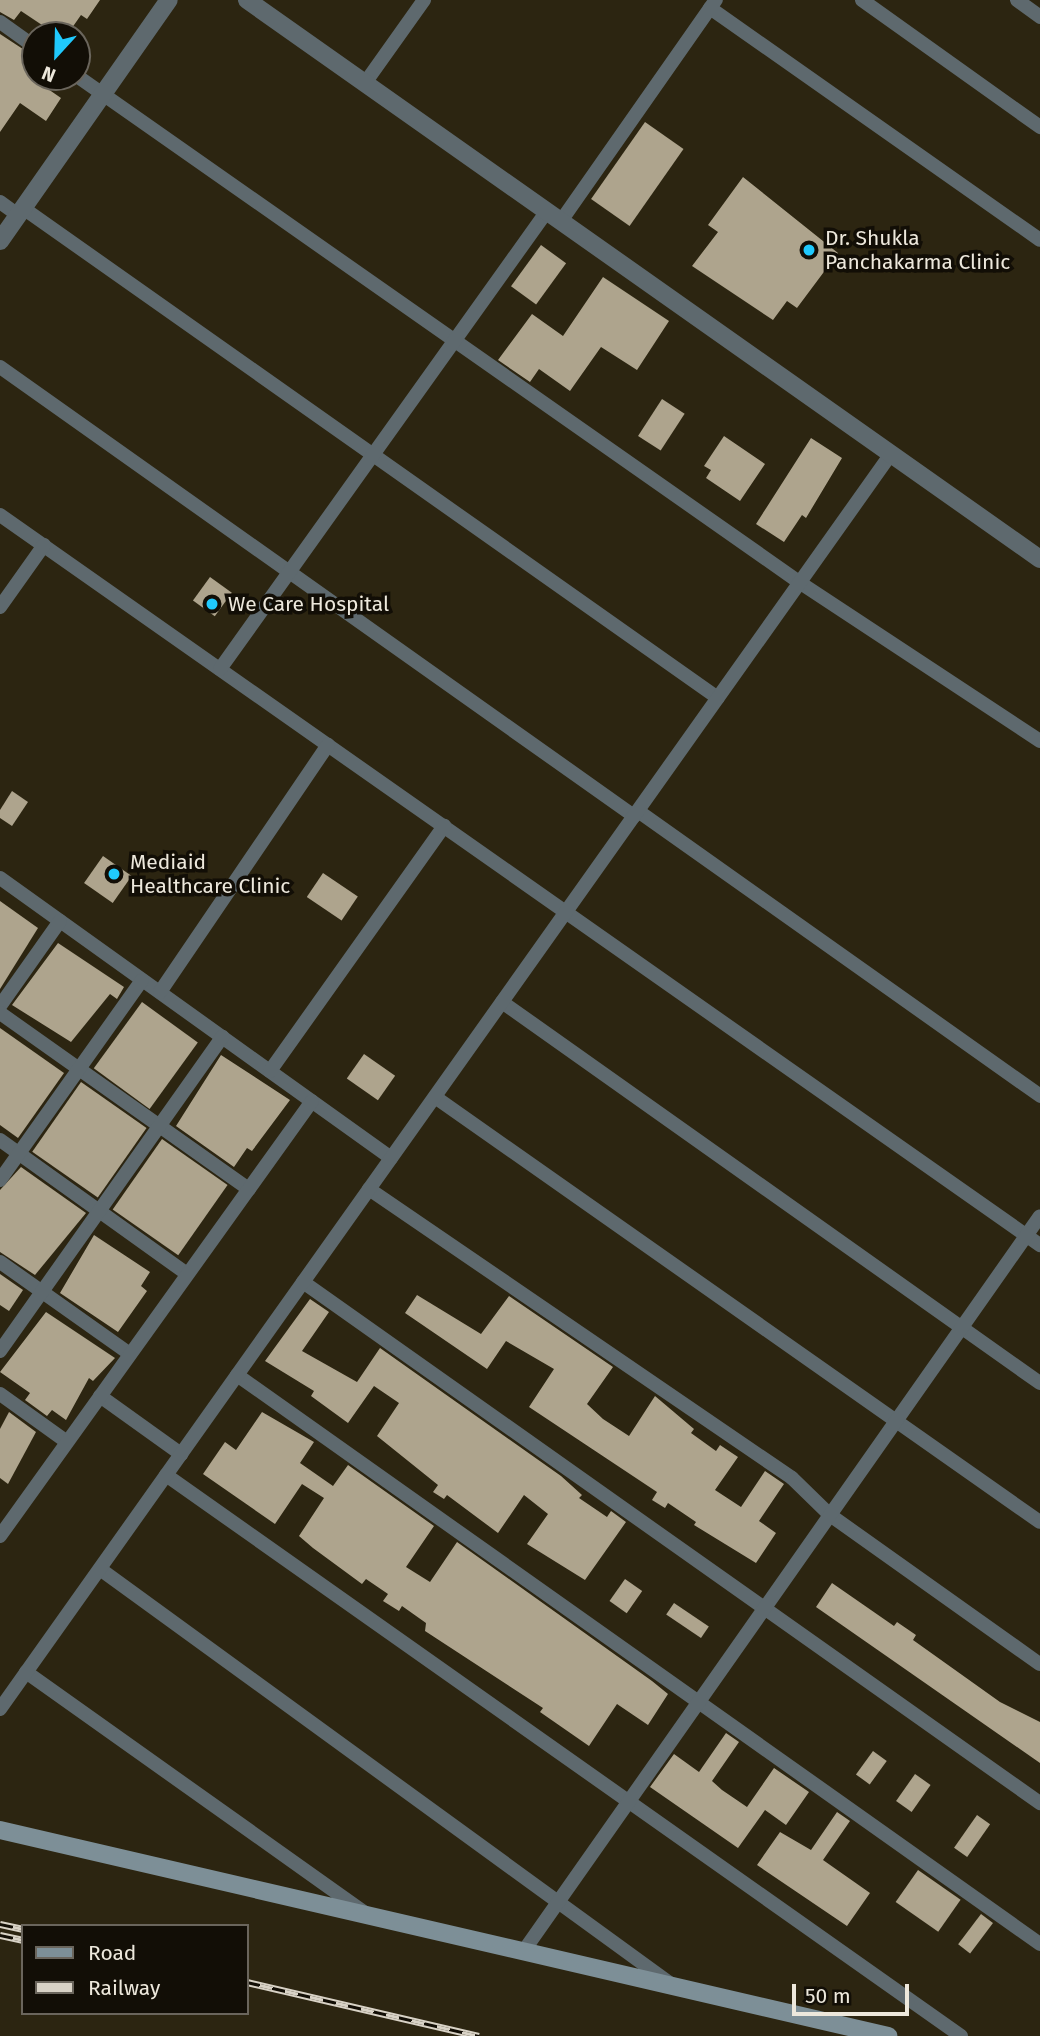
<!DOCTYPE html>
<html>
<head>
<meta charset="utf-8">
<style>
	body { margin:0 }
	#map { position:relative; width:1040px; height:2036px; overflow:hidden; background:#2c2511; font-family:"Fira Sans",sans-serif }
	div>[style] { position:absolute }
	.building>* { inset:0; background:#aea48d; transform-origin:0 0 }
	.minor>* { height:14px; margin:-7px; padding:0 7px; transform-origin:7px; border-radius:7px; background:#5e696e }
	.tertiary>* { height:18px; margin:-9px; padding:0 9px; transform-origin:9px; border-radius:9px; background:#5e696e }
	.secondary>* { height:18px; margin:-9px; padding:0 9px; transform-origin:9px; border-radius:9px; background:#7d8f97 }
	.rail>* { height:7px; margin-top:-3.5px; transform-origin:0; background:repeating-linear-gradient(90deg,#120e06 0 13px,#d8d2c6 0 26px); box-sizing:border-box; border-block:2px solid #d8d2c6 }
	.dots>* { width:19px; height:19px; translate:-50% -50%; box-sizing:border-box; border:4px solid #120e06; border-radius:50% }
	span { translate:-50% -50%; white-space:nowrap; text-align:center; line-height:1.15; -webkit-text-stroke:7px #120e06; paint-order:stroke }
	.poi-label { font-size:21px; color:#ede8dc }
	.left { translate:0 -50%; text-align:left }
	.legend { position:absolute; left:21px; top:1924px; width:228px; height:91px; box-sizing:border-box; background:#120e06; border:2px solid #6a655c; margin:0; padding:9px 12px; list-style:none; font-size:21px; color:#ede8dc }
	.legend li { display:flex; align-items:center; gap:14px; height:35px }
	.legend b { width:35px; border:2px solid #6a655c }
	.north { position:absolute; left:21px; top:21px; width:70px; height:70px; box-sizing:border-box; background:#120e06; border:2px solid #6a655c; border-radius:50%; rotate:202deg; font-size:19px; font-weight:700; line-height:28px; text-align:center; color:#ede8dc }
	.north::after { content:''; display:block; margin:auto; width:24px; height:32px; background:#20c9fd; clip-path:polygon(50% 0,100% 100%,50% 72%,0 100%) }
	.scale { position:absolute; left:792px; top:1984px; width:117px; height:32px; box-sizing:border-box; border:4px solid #ede8dc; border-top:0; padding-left:9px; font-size:21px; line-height:24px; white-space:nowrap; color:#ede8dc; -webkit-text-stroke:5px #120e06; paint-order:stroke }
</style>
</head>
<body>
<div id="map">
	<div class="building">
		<i style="clip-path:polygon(0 0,100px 0,87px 19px,81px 15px,67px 35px,57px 35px,21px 11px,14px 20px,0 12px)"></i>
		<i style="clip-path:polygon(0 34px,35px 57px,35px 80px,61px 98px,46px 121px,20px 103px,0 132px)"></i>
		<i style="left:645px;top:122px;width:47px;height:94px;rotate:35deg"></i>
		<i style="clip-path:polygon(743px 177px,838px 253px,797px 308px,787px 301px,773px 320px,692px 266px,718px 232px,708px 225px)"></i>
		<i style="left:541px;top:245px;width:31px;height:51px;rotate:36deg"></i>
		<i style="clip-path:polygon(603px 277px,669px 321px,637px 370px,601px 347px,570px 391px,539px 369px,530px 382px,498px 360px,532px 314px,563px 336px)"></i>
		<i style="left:662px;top:399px;width:27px;height:44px;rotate:33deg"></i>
		<i style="clip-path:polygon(724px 436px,765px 464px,740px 501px,706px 478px,711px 470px,704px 466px)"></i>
		<i style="clip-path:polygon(811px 438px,842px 458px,806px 518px,802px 515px,784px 542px,756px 524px)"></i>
		<i style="left:210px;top:577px;width:27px;height:29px;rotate:36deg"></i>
		<i style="clip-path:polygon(12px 791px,28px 802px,12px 826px,0 818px,0 810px)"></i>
		<i style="left:103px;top:856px;width:35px;height:33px;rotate:35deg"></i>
		<i style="left:323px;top:873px;width:42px;height:29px;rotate:34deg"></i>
		<i style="clip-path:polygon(0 901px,38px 928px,0 989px)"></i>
		<i style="clip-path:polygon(58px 943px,124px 987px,117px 999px,110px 994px,71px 1042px,12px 1005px)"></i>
		<i style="left:142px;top:1002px;width:69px;height:82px;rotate:36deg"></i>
		<i style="clip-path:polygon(0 1028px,64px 1073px,18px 1138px,0 1125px)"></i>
		<i style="left:364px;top:1054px;width:38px;height:30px;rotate:35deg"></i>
		<i style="clip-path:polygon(221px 1055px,290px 1100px,252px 1151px,247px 1148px,234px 1167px,176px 1126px)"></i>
		<i style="left:81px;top:1082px;width:80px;height:85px;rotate:35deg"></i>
		<i style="left:162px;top:1139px;width:80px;height:86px;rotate:35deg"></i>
		<i style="clip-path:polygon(21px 1167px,86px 1213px,35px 1275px,0 1252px,0 1190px)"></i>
		<i style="clip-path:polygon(94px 1235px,150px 1272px,141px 1286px,147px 1291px,118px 1332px,60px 1293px)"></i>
		<i style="clip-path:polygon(0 1274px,23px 1290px,9px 1311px,0 1305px)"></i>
		<i style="clip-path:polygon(417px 1295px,481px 1334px,509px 1296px,613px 1367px,587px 1404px,603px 1419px,629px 1436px,655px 1396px,694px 1429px,691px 1433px,716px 1451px,720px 1445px,738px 1457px,715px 1490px,741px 1507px,765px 1471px,784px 1484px,759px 1521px,776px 1533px,756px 1563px,694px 1525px,696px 1522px,668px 1503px,665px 1508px,652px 1500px,657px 1492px,529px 1407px,554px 1369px,506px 1341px,487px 1369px,405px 1313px)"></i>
		<i style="clip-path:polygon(310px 1299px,329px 1312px,302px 1351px,357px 1382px,380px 1348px,561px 1476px,582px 1495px,579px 1498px,607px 1517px,611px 1511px,626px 1522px,585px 1580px,527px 1544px,548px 1514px,524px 1495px,498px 1533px,447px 1495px,444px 1499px,433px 1492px,438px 1485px,377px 1436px,399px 1403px,374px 1386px,348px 1423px,311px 1396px,314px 1391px,265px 1361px)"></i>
		<i style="clip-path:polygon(46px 1312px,115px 1358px,93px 1381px,89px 1378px,66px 1420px,52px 1410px,47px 1416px,25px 1400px,30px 1393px,0 1372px)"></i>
		<i style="clip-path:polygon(9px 1412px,36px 1432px,8px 1484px,0 1478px,0 1429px)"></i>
		<i style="clip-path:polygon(262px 1412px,314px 1442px,300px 1463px,333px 1486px,348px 1465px,434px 1526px,406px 1567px,430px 1582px,457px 1542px,652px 1681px,668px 1694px,648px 1725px,617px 1704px,589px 1746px,540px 1712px,543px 1708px,425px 1631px,426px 1623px,402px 1606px,399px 1611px,383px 1601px,388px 1594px,366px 1579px,362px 1584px,313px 1548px,299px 1536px,324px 1498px,302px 1484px,275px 1524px,203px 1474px,225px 1442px,236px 1450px)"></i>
		<i style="left:625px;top:1579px;width:21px;height:27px;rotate:35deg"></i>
		<i style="clip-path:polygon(832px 1583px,894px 1626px,897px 1622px,916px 1635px,913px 1640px,1000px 1702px,1040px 1722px,1040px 1763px,816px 1607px)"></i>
		<i style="left:674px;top:1603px;width:42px;height:14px;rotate:34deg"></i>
		<i style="clip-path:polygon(726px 1733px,739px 1742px,712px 1781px,722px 1790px,747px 1807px,774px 1768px,809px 1792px,786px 1825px,765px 1810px,738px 1848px,650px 1787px,674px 1754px,699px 1772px)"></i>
		<i style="left:873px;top:1751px;width:17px;height:29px;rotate:36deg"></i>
		<i style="left:915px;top:1774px;width:19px;height:33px;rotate:35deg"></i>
		<i style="clip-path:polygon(837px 1812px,850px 1821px,823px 1860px,870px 1893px,847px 1926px,757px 1865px,780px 1832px,811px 1850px)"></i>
		<i style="left:977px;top:1815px;width:16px;height:40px;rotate:35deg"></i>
		<i style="left:918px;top:1870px;width:52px;height:39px;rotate:35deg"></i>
		<i style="left:981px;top:1914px;width:15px;height:38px;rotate:37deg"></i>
	</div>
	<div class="minor">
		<i style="left:862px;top:0;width:219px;rotate:35.5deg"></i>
		<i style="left:1017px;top:0;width:29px;rotate:36deg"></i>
		<i style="left:710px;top:8px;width:403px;rotate:35.1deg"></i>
		<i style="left:0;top:22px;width:43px;rotate:35.5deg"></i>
		<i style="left:77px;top:76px;width:882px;rotate:35.02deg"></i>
		<i style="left:799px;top:582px;width:289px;rotate:33.4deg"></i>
		<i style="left:365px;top:83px;width:102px;rotate:-54.6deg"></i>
		<i style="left:0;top:202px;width:22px;rotate:36deg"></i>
		<i style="left:23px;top:208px;width:850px;rotate:35.19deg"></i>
		<i style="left:561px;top:221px;width:270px;rotate:-55deg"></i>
		<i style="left:0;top:367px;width:777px;rotate:35.31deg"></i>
		<i style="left:0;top:515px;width:1271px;rotate:35.07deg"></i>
		<i style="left:0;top:607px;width:76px;rotate:-54.6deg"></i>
		<i style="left:220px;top:669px;width:563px;rotate:-54.47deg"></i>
		<i style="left:638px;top:811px;width:493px;rotate:35.3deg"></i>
		<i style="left:0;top:878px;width:481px;rotate:35.6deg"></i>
		<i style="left:160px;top:992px;width:299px;rotate:-55.8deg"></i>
		<i style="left:502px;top:1002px;width:659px;rotate:35.31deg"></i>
		<i style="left:0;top:1006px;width:104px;rotate:-54.8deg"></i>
		<i style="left:0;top:1013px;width:305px;rotate:35.3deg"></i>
		<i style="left:270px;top:1071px;width:301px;rotate:-54.6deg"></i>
		<i style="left:435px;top:1097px;width:739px;rotate:35.09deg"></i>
		<i style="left:0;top:1140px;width:230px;rotate:35.6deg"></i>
		<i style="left:0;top:1180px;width:245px;rotate:-54.6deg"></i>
		<i style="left:369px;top:1189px;width:512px;rotate:34.34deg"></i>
		<i style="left:792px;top:1478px;width:53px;rotate:44.2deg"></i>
		<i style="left:830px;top:1515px;width:257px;rotate:35.4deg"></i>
		<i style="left:0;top:1262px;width:159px;rotate:35.3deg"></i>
		<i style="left:303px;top:1282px;width:903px;rotate:35.26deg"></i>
		<i style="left:0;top:1351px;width:385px;rotate:-54.7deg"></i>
		<i style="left:237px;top:1375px;width:984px;rotate:35.32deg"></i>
		<i style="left:0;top:1394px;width:82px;rotate:35.6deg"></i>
		<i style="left:100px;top:1396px;width:100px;rotate:35.6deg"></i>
		<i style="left:166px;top:1475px;width:973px;rotate:35.21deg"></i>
		<i style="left:0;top:1536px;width:535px;rotate:-54.35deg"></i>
		<i style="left:100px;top:1569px;width:706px;rotate:36.01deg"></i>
		<i style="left:26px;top:1672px;width:416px;rotate:35.4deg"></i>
		<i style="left:0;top:1709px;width:1539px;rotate:-54.63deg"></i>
		<i style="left:523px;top:1952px;width:899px;rotate:-54.91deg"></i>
	</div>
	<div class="tertiary">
		<i style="left:247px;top:0;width:970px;rotate:35.18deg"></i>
		<i style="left:0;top:241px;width:294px;rotate:-55deg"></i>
	</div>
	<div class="secondary">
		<i style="left:0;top:1830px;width:912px;rotate:13.06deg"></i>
	</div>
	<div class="rail">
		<i style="left:0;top:1924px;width:24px;rotate:12deg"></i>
		<i style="left:0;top:1935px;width:24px;rotate:12deg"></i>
		<i style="left:247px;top:1982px;width:238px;rotate:13.1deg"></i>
	</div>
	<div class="dots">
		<i style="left:809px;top:250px;background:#20c9fd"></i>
		<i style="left:212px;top:604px;background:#20c9fd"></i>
		<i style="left:114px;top:874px;background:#20c9fd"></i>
	</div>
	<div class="poi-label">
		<span class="left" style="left:825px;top:250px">Dr. Shukla<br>Panchakarma Clinic</span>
		<span class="left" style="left:228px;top:604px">We Care Hospital</span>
		<span class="left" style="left:130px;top:874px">Mediaid<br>Healthcare Clinic</span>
	</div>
	<ul class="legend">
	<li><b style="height:9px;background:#7d8f97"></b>Road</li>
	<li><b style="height:9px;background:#d8d2c6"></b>Railway</li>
	</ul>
	<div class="north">N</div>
	<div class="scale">50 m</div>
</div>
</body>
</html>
